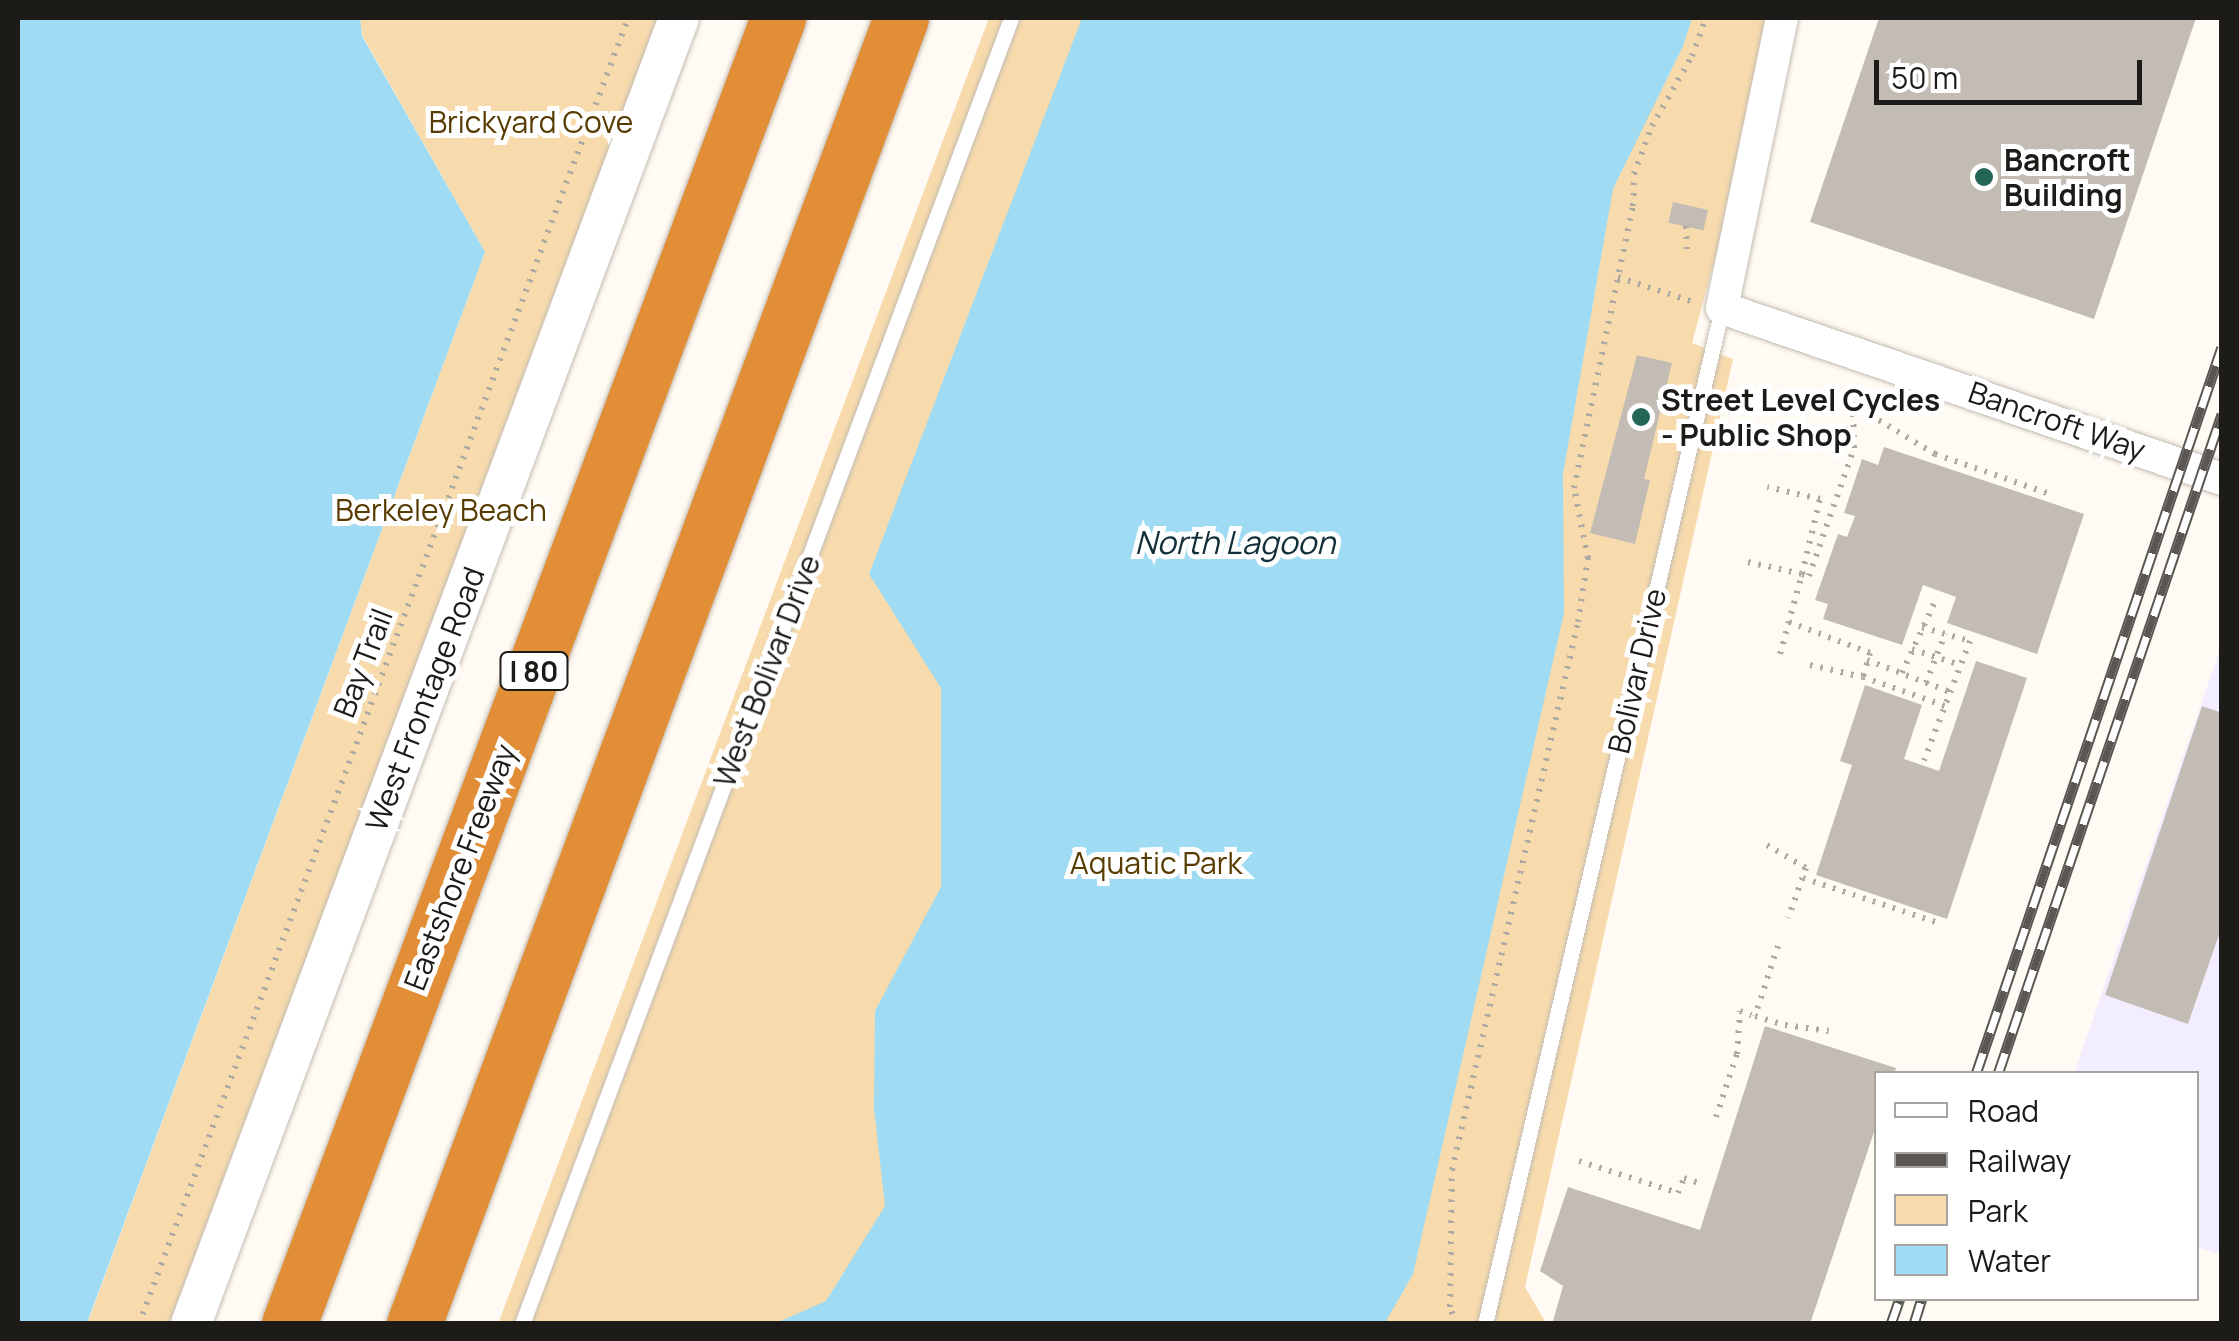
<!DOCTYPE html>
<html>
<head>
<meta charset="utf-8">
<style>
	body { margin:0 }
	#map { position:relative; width:2239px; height:1341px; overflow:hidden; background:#fffaf3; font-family:Manrope,sans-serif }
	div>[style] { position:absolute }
	.industrial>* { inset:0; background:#f3eeff }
	.green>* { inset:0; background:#f8dbad }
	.water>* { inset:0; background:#9fdbf3 }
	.building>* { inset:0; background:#c2bcb4; transform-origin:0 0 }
	.path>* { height:6px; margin-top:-3px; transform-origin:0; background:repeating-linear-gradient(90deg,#adaaa4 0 2.5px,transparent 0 10.5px) }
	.roads { filter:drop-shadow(0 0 2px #c2bcb3) drop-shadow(0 0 2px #c2bcb3) }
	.service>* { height:15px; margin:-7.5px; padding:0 7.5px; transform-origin:7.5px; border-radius:7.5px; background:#fff }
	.minor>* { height:32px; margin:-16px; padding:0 16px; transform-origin:16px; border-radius:16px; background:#fff }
	.tertiary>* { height:40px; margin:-20px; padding:0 20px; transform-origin:20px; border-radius:20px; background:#fff }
	.motorway>* { height:55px; margin:-27.5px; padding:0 27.5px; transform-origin:27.5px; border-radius:27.5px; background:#e18e37 }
	.rail>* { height:11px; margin-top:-5.5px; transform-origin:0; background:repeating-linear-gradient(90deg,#fff 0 22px,#5a5753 0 44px); box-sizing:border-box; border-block:2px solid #5a5753 }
	.dots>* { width:28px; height:28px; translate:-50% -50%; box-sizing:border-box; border:5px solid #fff; border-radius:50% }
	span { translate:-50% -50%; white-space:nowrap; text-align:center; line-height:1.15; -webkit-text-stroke:10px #fff; paint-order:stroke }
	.shield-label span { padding:2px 8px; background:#fff; border:2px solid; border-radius:8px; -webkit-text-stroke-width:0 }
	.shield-label { font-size:28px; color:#1d1b18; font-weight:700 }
	.park-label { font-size:30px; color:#573b00 }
	.poi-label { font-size:30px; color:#1d1b18; font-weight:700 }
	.left { translate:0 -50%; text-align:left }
	.street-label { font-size:30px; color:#1d1b18 }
	.water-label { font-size:32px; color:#122f39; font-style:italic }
	.frame { position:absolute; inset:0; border:20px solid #1d1b18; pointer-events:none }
	.legend { position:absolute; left:1874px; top:1071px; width:325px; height:230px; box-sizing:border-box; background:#fff; border:2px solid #a5a4a3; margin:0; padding:12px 18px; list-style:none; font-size:30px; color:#1d1b18 }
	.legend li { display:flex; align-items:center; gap:20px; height:50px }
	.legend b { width:50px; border:2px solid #a5a4a3 }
	.scale { position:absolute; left:1874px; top:60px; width:268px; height:45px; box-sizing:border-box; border:5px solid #1d1b18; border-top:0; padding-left:12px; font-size:30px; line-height:35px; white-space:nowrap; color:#1d1b18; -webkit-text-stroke:8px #fff; paint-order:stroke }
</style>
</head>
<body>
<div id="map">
	<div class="industrial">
		<i style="clip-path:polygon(2221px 646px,2221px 1255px,2197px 1247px,2196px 1074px,2074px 1074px)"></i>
	</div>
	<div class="green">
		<i style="clip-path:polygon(360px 18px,679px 18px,191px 1323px,87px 1324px,485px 252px,362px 35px)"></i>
		<i style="clip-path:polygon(989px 18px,1770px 18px,1732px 195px,1692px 343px,1733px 359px,1525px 1287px,1546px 1323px,498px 1324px)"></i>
	</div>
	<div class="water">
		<i style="clip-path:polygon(18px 18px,360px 18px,362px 36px,485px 252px,87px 1323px,18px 1323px)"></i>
		<i style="clip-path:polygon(1082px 18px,1692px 18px,1683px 46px,1613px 189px,1563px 474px,1564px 613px,1413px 1274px,1385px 1323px,776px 1323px,826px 1301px,885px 1206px,874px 1108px,875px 1011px,941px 887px,941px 688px,869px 574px)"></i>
	</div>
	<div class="building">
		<i style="clip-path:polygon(1879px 18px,2196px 18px,2094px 319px,1810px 222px)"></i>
		<i style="left:1673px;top:202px;width:36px;height:21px;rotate:13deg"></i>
		<i style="clip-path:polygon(1637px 355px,1672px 363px,1644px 479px,1650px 480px,1635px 544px,1590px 533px)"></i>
		<i style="clip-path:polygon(1884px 447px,2084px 514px,2037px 654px,1947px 623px,1956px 597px,1923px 585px,1902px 645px,1823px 619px,1828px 604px,1815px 600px,1838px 534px,1847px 537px,1855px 516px,1844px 513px,1862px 459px,1878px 465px)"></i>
		<i style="clip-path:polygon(1976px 661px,2027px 678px,1947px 919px,1816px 875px,1852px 765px,1840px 761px,1865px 685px,1922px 705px,1904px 759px,1939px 771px)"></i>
		<i style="clip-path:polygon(2202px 706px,2222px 713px,2222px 926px,2188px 1024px,2105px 995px)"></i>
		<i style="clip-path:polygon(1765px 1026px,1896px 1068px,1894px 1074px,1876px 1074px,1876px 1126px,1810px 1324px,1553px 1321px,1563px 1286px,1540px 1271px,1568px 1187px,1700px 1230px)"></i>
	</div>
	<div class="path">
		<i style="left:1686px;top:226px;width:23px;rotate:88deg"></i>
		<i style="left:1618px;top:277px;width:79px;rotate:18.4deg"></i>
		<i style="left:1852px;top:404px;width:97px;rotate:31.1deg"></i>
		<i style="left:1935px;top:454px;width:122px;rotate:19.2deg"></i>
		<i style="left:1748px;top:562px;width:55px;rotate:12.5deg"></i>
		<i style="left:1802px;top:574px;width:77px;rotate:-76.5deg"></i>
		<i style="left:1820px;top:499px;width:54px;rotate:-167.2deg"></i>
		<i style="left:1789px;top:622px;width:87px;rotate:20.9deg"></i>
		<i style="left:1870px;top:653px;width:25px;rotate:106deg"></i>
		<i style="left:1863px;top:677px;width:87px;rotate:19.5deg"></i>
		<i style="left:1922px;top:627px;width:50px;rotate:16.3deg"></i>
		<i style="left:1970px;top:641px;width:128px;rotate:111.1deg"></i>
		<i style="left:1912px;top:649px;width:51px;rotate:18.4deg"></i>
		<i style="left:1780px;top:654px;width:83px;rotate:-74.6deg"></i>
		<i style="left:1802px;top:574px;width:7px;rotate:16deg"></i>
		<i style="left:1809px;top:576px;width:136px;rotate:-70.6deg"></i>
		<i style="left:1854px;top:448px;width:42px;rotate:-91.4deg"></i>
		<i style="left:1867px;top:660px;width:89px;rotate:21.1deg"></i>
		<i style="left:1810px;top:665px;width:54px;rotate:12.8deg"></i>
		<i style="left:1902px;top:673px;width:81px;rotate:-65.3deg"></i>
		<i style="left:1926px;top:683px;width:53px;rotate:-68.8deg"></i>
		<i style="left:1767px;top:845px;width:45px;rotate:30.5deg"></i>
		<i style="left:1806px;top:868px;width:53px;rotate:109.8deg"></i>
		<i style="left:1803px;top:878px;width:145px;rotate:18.4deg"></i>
		<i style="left:1778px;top:946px;width:74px;rotate:108.2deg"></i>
		<i style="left:1755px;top:1016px;width:31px;rotate:17deg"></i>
		<i style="left:1785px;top:1025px;width:44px;rotate:7.8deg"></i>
		<i style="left:1716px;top:1117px;width:66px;rotate:-71.6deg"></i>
		<i style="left:1737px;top:1054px;width:43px;rotate:-86deg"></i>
		<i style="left:1740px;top:1011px;width:12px;rotate:20deg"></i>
		<i style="left:1579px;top:1161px;width:104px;rotate:17.9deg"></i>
		<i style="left:1678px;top:1193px;width:16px;rotate:-68deg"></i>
		<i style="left:1684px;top:1178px;width:19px;rotate:18deg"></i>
		<i style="left:139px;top:1324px;width:1395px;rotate:-69.47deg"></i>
		<i style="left:1456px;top:1324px;width:18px;rotate:-109deg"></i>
		<i style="left:1450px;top:1307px;width:137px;rotate:-89.2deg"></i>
		<i style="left:1452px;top:1170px;width:562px;rotate:-77.05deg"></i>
		<i style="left:1578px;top:622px;width:65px;rotate:-81.1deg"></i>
		<i style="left:1588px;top:558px;width:71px;rotate:-101.3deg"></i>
		<i style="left:1574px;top:488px;width:288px;rotate:-78.2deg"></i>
		<i style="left:1633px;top:206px;width:32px;rotate:-88deg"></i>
		<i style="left:1634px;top:174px;width:51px;rotate:-69.4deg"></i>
		<i style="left:1652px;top:126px;width:81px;rotate:-60.3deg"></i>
		<i style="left:1692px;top:56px;width:40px;rotate:-69.8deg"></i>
	</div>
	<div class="roads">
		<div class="service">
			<i style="left:522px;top:1324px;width:1395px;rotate:-69.47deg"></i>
			<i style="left:1485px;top:1324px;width:1043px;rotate:-76.87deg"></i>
		</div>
		<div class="minor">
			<i style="left:1782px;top:18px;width:296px;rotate:101.7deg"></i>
			<i style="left:1722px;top:308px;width:528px;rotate:18.88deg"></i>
		</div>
		<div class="tertiary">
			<i style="left:191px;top:1324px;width:1394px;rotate:-69.51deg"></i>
		</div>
		<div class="motorway">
			<i style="left:289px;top:1324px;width:1395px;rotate:-69.47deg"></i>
			<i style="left:414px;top:1324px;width:1394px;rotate:-69.55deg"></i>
		</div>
	</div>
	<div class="rail">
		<i style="left:1976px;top:1074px;width:767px;rotate:-71.31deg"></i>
		<i style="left:1998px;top:1074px;width:697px;rotate:-71.25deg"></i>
		<i style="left:1891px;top:1324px;width:28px;rotate:-71deg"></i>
		<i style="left:1914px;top:1324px;width:27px;rotate:-73deg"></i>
	</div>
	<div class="dots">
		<i style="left:1984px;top:177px;background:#236656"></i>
		<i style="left:1641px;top:417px;background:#236656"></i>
	</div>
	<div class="shield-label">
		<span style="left:534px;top:671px">I 80</span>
	</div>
	<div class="park-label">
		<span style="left:531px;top:122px">Brickyard Cove</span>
		<span style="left:441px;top:510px">Berkeley Beach</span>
		<span style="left:1156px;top:863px">Aquatic Park</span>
	</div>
	<div class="poi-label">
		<span class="left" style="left:2004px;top:177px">Bancroft<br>Building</span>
		<span class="left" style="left:1661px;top:417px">Street Level Cycles<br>- Public Shop</span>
	</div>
	<div class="street-label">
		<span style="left:2057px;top:421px;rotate:19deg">Bancroft Way</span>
		<span style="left:363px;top:663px;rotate:-69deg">Bay Trail</span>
		<span style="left:767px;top:671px;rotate:-69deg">West Bolivar Drive</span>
		<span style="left:1637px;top:671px;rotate:-77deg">Bolivar Drive</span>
		<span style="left:425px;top:699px;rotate:-69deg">West Frontage Road</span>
		<span style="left:460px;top:867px;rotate:-69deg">Eastshore Freeway</span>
	</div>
	<div class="water-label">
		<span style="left:1235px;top:542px">North Lagoon</span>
	</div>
	<div class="frame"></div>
	<ul class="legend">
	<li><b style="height:12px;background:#fff"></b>Road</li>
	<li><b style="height:12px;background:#5a5753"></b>Railway</li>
	<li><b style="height:28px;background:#f8dbad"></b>Park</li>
	<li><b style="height:28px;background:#9fdbf3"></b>Water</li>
	</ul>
	<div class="scale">50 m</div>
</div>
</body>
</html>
